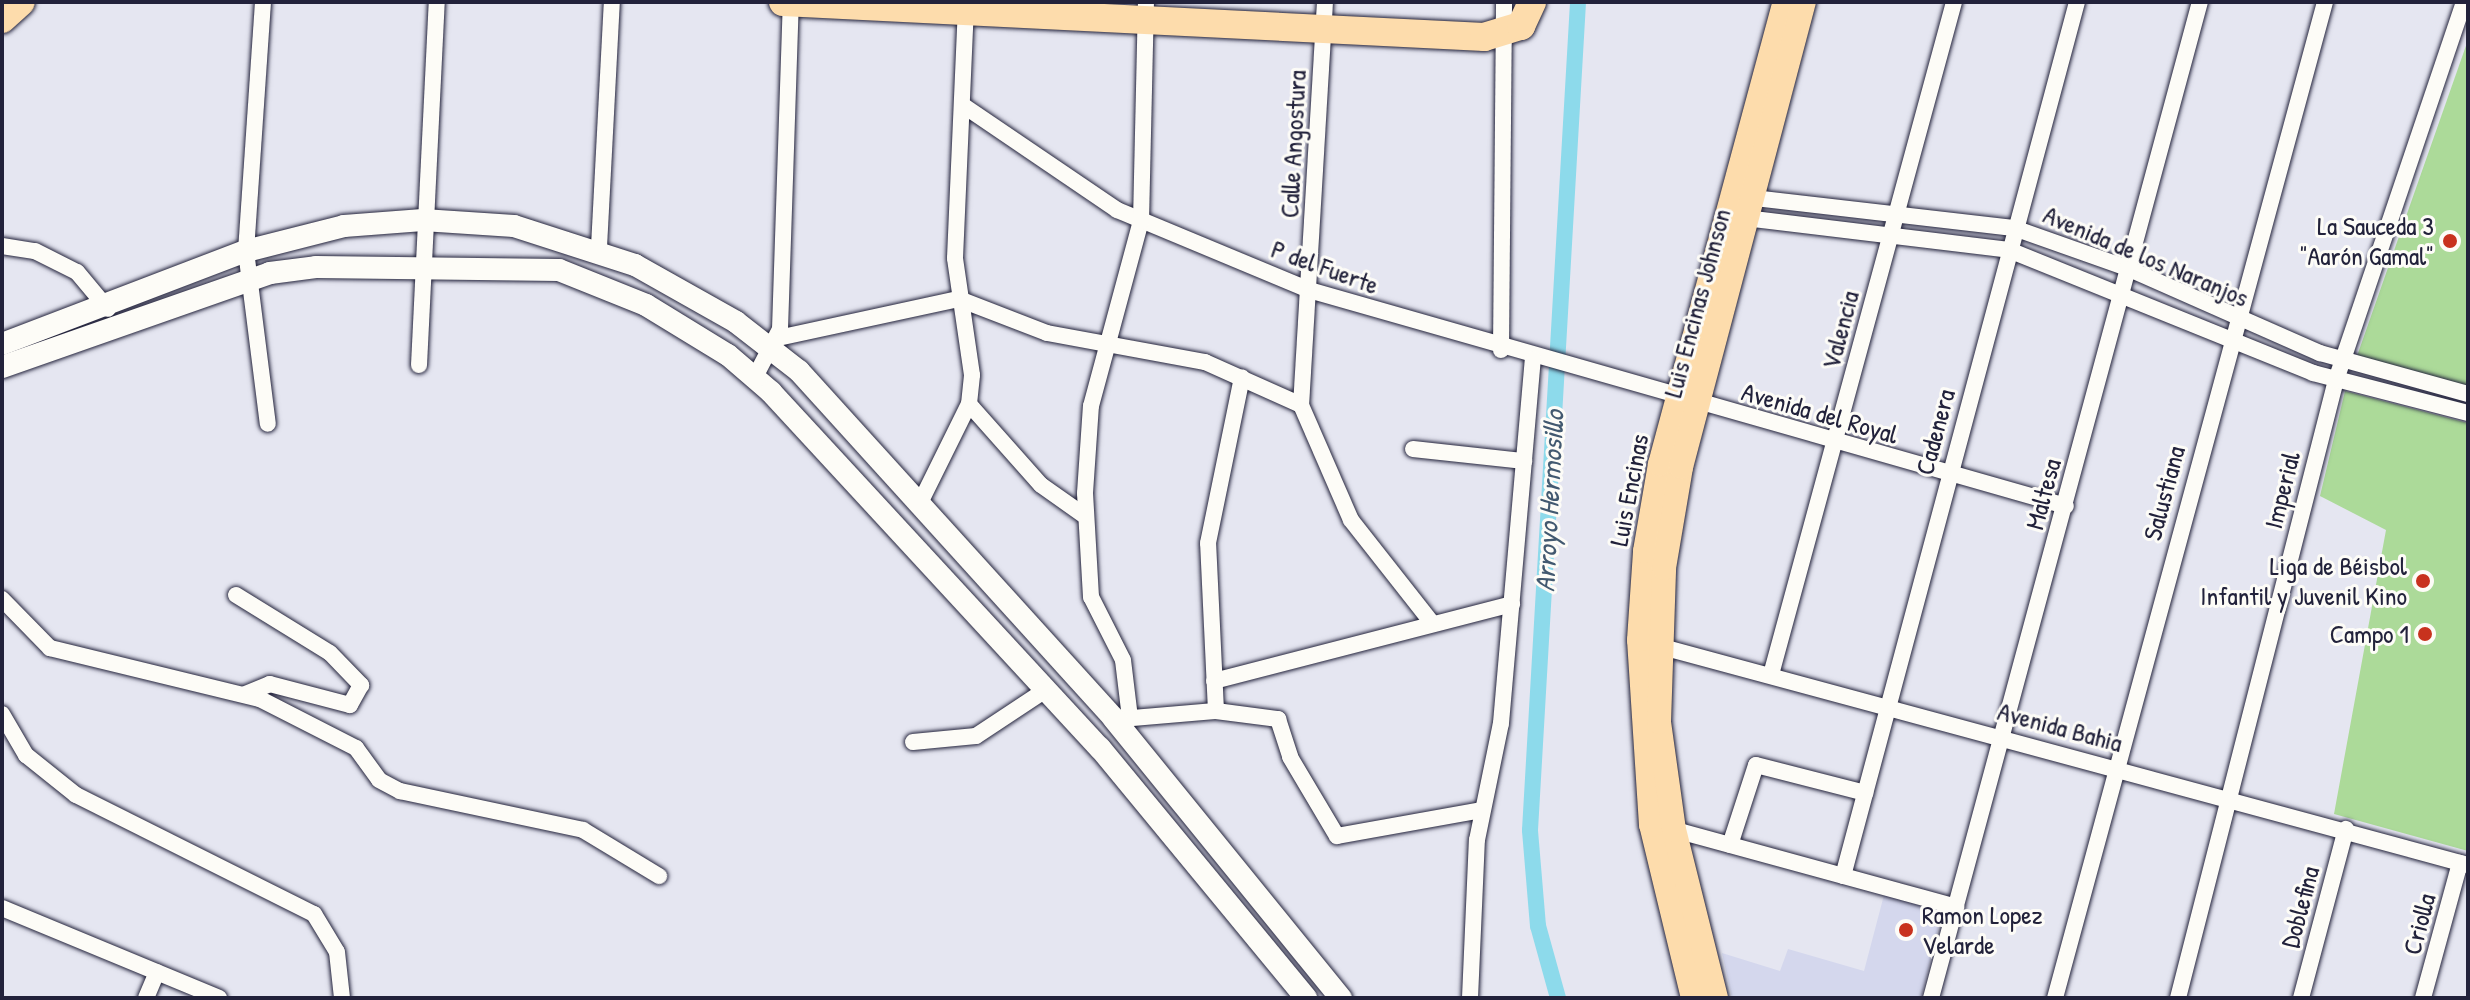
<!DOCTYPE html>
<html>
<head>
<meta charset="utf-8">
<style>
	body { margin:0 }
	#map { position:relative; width:2470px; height:1000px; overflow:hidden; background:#e5e6f1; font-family:"Patrick Hand",sans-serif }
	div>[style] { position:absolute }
	.built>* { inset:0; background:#d4d7ed }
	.green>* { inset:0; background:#acda99 }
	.canal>* { height:16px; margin:-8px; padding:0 8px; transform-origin:8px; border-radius:8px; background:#8ddaeb }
	.roads { filter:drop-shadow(0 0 2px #22223b) drop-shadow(0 0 2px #22223b) }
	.street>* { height:16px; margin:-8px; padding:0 8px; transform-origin:8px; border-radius:8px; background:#fdfcf7 }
	.secondary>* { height:22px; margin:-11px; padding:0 11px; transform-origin:11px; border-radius:11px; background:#fdfcf7 }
	.primary>* { height:24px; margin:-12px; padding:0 12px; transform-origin:12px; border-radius:12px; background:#fddcac }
	.highway>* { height:28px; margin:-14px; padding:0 14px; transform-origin:14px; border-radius:14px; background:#fddcac }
	.dots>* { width:22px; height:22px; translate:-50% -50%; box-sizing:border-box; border:4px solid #fdfcf7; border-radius:50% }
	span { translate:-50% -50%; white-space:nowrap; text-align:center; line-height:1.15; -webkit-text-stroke:6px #fdfcf7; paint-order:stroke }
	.street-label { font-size:26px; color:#22223b }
	.poi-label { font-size:26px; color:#22223b }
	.right { translate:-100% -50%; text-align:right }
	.left { translate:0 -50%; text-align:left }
	.water-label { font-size:28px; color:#425970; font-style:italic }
	.frame { position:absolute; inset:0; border:4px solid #22223b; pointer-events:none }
</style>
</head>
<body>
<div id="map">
	<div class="built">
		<i style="clip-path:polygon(1884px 895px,1942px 912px,1921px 998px,1732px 998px,1722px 953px,1780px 971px,1788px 949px,1864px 971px)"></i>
	</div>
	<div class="green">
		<i style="clip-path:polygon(2468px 40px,2468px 386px,2357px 356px)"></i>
		<i style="clip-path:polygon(2345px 391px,2468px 423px,2468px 851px,2334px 814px,2386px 530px,2320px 496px)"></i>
	</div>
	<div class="canal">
		<i style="left:1558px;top:998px;width:75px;rotate:-105.5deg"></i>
		<i style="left:1538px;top:926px;width:96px;rotate:-94.8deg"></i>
		<i style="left:1530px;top:830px;width:829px;rotate:-86.68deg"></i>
	</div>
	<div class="roads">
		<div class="street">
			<i style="left:263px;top:2px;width:250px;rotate:93.9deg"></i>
			<i style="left:246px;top:251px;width:174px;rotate:82.8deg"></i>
			<i style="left:1325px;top:2px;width:404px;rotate:93.4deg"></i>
			<i style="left:1301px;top:405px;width:125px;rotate:66.5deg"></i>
			<i style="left:1351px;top:520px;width:131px;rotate:51.8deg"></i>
			<i style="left:964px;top:106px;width:185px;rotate:34.2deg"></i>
			<i style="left:1117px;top:210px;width:208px;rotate:22.6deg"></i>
			<i style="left:1309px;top:290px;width:787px;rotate:15.93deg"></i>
			<i style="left:1746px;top:197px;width:270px;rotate:6.6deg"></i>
			<i style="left:2014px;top:228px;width:120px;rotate:19.5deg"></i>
			<i style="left:2127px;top:268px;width:211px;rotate:23.8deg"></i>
			<i style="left:2320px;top:353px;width:154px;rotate:15.5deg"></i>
			<i style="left:1737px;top:217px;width:274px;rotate:6.9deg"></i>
			<i style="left:2009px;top:250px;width:328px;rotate:22deg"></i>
			<i style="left:2313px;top:373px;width:160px;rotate:14.5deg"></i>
			<i style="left:2px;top:246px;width:33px;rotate:9deg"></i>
			<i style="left:35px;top:251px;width:47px;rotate:26.6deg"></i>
			<i style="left:77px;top:272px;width:48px;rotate:50deg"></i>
			<i style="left:599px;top:247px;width:245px;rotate:-87deg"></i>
			<i style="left:778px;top:338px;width:185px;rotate:-12.2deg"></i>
			<i style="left:959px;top:299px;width:94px;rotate:21.1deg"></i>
			<i style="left:1047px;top:333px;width:161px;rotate:10.4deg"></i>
			<i style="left:1205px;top:362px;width:105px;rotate:24.1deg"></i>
			<i style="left:1501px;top:350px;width:348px;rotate:-89.5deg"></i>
			<i style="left:419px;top:365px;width:363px;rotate:-87.2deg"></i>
			<i style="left:755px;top:377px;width:54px;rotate:-62.5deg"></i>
			<i style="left:780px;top:329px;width:327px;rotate:-88.1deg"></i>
			<i style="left:969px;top:404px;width:108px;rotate:48.4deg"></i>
			<i style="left:1041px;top:485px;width:54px;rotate:35.2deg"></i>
			<i style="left:1413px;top:449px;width:112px;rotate:6.2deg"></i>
			<i style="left:920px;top:503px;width:110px;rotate:-63.7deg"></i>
			<i style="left:969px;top:404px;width:29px;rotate:-84deg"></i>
			<i style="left:972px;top:375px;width:118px;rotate:-98.3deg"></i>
			<i style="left:955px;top:258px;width:254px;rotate:-87.5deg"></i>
			<i style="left:236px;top:595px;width:110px;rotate:31.7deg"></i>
			<i style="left:330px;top:653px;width:45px;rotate:45.9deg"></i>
			<i style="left:361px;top:685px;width:23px;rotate:119deg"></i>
			<i style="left:350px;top:705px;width:83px;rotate:-165.3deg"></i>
			<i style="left:270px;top:684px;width:27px;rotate:158deg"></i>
			<i style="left:2px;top:599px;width:69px;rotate:45.6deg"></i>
			<i style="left:50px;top:648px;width:216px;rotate:13.7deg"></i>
			<i style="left:260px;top:699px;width:108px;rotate:27deg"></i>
			<i style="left:356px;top:748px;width:39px;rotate:54deg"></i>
			<i style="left:379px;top:780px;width:24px;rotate:28deg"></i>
			<i style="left:400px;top:791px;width:187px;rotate:12deg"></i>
			<i style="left:583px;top:830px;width:89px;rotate:31.2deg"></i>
			<i style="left:1655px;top:645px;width:842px;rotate:15.14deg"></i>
			<i style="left:1772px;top:671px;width:693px;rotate:-74.78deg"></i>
			<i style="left:1214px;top:681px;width:308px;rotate:-14.5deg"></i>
			<i style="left:1216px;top:711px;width:63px;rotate:7.4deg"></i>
			<i style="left:1278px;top:719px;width:40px;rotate:72deg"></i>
			<i style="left:1290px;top:757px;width:92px;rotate:59.3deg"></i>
			<i style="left:1337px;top:836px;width:147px;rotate:-10.2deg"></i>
			<i style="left:2px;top:714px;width:48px;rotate:59.7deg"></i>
			<i style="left:26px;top:755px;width:64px;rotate:38.7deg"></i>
			<i style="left:76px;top:795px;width:266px;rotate:26.6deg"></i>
			<i style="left:314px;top:914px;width:44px;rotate:58.8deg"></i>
			<i style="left:337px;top:952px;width:46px;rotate:83.8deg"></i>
			<i style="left:1130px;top:718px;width:58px;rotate:-96.9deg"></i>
			<i style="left:1123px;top:660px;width:71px;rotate:-116.9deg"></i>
			<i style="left:1091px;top:597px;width:104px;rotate:-93.3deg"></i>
			<i style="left:1085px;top:493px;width:87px;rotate:-86.1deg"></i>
			<i style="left:1091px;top:406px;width:192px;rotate:-74.9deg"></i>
			<i style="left:1141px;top:221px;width:219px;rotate:-88.7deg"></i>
			<i style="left:1120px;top:719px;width:96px;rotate:-4.8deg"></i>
			<i style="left:1216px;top:711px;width:168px;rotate:-92.7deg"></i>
			<i style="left:1208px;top:543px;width:169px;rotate:-78.4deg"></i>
			<i style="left:913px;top:742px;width:63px;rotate:-5.4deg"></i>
			<i style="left:976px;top:736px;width:82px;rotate:-33.5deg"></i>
			<i style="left:1668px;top:828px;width:299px;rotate:15.3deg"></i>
			<i style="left:1730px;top:845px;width:84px;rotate:-72deg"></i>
			<i style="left:1756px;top:765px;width:113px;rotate:14.4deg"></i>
			<i style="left:1843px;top:876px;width:905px;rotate:-75.01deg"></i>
			<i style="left:2px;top:908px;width:235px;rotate:22.5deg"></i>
			<i style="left:146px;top:998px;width:28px;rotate:-67deg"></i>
			<i style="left:1470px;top:998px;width:158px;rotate:-87.5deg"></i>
			<i style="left:1477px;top:840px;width:119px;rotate:-78.4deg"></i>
			<i style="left:1501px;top:723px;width:365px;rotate:-85deg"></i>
			<i style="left:1931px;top:998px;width:1032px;rotate:-74.89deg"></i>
			<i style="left:2055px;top:998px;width:1032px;rotate:-74.83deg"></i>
			<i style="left:2178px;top:998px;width:638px;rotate:-75.66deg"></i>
			<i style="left:2336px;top:380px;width:399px;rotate:-71.3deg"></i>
			<i style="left:2301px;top:998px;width:175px;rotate:-75.1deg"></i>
			<i style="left:2423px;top:998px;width:140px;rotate:-74.7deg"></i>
		</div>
		<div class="secondary">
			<i style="left:2px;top:344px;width:261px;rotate:-20.9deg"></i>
			<i style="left:246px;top:251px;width:101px;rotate:-14.3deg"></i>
			<i style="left:344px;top:226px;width:79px;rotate:-4.3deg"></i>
			<i style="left:423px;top:220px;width:91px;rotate:3.8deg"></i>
			<i style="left:514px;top:226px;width:127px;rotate:17.9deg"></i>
			<i style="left:635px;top:265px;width:116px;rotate:29.4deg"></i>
			<i style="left:736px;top:322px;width:80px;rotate:37.9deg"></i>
			<i style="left:799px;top:371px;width:469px;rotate:47.8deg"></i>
			<i style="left:1114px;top:719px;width:360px;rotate:50.9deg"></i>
			<i style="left:2px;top:367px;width:284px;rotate:-19.3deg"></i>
			<i style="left:270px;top:273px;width:46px;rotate:-7.4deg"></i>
			<i style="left:316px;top:267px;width:243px;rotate:0.7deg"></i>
			<i style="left:559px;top:270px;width:94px;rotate:21.9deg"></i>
			<i style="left:646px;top:305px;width:96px;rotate:31.4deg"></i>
			<i style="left:728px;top:355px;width:57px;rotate:40.7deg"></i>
			<i style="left:771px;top:392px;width:485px;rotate:47.3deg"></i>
			<i style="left:1100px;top:748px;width:324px;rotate:50.5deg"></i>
		</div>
		<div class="primary">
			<i style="left:1693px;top:998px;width:178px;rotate:-103.6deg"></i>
			<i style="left:1651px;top:825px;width:185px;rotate:-93.7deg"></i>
			<i style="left:1639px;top:640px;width:89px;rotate:-86.1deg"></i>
			<i style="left:1645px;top:551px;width:88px;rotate:-80.2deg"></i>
			<i style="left:1660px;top:464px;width:479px;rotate:-74.9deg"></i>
			<i style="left:1716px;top:998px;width:173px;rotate:-104deg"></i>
			<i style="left:1674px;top:830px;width:109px;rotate:-97.9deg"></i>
			<i style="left:1659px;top:722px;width:154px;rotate:-88.1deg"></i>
			<i style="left:1664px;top:568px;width:102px;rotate:-80.4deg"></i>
			<i style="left:1681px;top:467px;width:481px;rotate:-75.2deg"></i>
		</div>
		<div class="highway">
			<i style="left:783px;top:2px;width:702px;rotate:2.86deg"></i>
			<i style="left:1484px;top:37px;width:39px;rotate:-17deg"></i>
			<i style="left:1521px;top:26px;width:26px;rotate:-65deg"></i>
			<i style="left:2px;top:19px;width:25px;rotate:-42deg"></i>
		</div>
	</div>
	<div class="dots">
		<i style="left:2450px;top:241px;background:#c8321e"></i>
		<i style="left:2423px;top:581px;background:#c8321e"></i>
		<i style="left:2425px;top:634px;background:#c8321e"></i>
		<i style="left:1906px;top:930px;background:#c8321e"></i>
	</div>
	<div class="street-label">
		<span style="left:1293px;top:144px;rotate:-87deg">Calle Angostura</span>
		<span style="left:2146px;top:256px;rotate:23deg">Avenida de los Naranjos</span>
		<span style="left:1325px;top:267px;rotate:20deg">P del Fuerte</span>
		<span style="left:1697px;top:303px;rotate:-75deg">Luis Encinas Johnson</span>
		<span style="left:1840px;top:330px;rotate:-75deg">Valencia</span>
		<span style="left:1820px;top:413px;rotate:16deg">Avenida del Royal</span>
		<span style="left:1935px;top:432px;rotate:-75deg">Cadenera</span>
		<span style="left:1629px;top:490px;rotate:-79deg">Luis Encinas</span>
		<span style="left:2282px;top:490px;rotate:-76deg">Imperial</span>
		<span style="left:2164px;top:493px;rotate:-75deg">Salustiana</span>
		<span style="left:2043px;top:494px;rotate:-75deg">Maltesa</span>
		<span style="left:2060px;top:727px;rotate:15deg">Avenida Bahia</span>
		<span style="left:2300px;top:907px;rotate:-75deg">Doblefina</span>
		<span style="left:2419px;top:924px;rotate:-75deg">Criolla</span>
	</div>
	<div class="poi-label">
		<span class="right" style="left:2434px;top:241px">La Sauceda 3<br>"Aarón Gamal"</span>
		<span class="right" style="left:2407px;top:581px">Liga de Béisbol<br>Infantil y Juvenil Kino</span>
		<span class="right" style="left:2409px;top:634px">Campo 1</span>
		<span class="left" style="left:1922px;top:930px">Ramon Lopez<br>Velarde</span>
	</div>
	<div class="water-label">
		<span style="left:1549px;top:501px;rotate:-87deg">Arroyo Hermosillo</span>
	</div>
	<div class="frame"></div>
</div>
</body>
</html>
